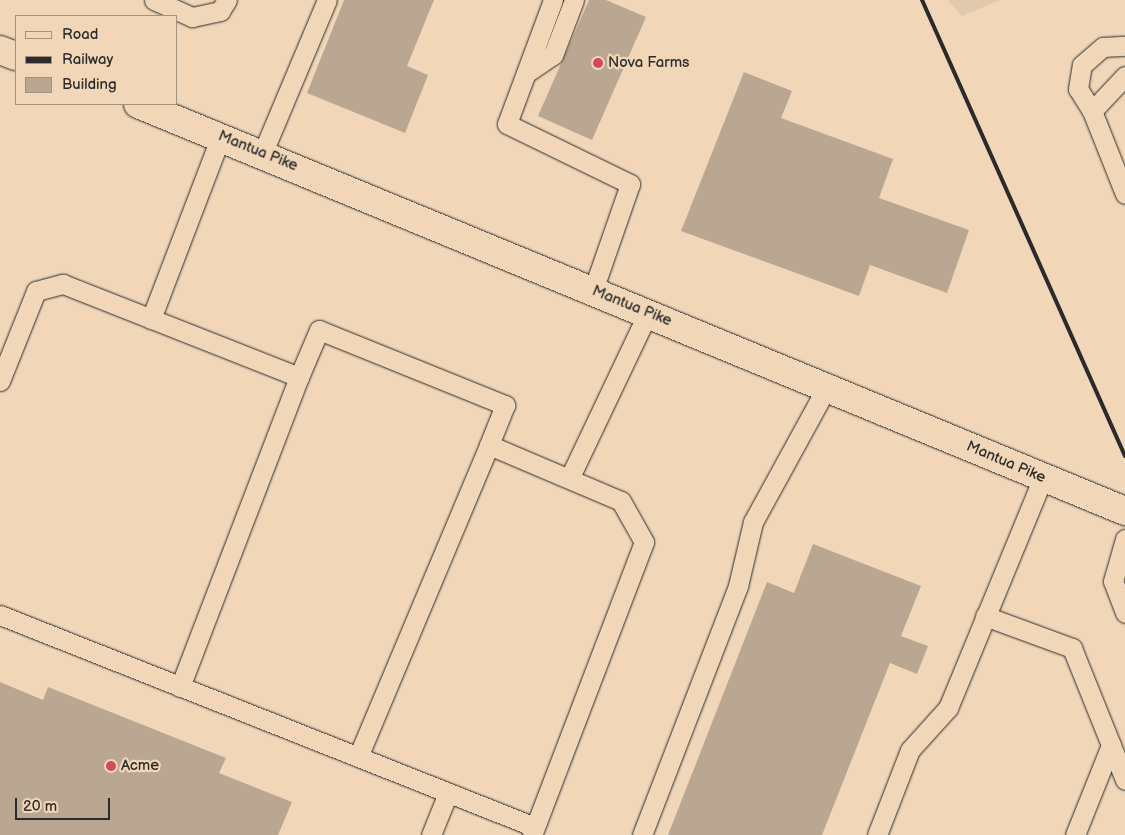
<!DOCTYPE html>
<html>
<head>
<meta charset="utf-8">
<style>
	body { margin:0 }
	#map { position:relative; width:1125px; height:835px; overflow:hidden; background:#f1d7b8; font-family:"Balsamiq Sans",sans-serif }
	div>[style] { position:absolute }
	.built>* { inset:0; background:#e0c9ac }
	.building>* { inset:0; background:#baa791 }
	.roads { filter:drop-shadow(0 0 1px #2b2b2b) drop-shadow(0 0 1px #2b2b2b) }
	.lane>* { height:19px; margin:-9.5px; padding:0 9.5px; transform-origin:9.5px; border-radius:9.5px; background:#f1d7b8 }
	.primary>* { height:28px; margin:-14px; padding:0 14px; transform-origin:14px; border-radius:14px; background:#f1d7b8 }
	.rail>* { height:4px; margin:-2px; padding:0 2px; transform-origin:2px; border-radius:2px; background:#2b2b2b }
	.dots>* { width:14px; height:14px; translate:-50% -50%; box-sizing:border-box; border:2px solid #f1d7b8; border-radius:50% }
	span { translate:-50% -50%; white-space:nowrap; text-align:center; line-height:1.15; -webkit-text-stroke:4.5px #f1d7b8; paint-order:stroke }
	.poi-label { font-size:15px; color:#2b2b2b }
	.left { translate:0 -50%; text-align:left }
	.street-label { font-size:15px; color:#2b2b2b }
	.legend { position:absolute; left:15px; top:15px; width:162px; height:90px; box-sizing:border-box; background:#f1d7b8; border:1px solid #a29280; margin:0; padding:6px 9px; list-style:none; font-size:15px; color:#2b2b2b }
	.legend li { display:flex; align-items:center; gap:10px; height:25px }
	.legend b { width:25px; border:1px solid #a29280 }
	.scale { position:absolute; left:15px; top:798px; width:95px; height:22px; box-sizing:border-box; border:2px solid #2b2b2b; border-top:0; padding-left:6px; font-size:15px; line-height:18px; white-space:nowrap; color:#2b2b2b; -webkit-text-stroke:4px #f1d7b8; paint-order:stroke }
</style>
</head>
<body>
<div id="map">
	<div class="built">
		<i style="clip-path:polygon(948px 0,1000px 0,962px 16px)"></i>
	</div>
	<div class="building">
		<i style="clip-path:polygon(344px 0,434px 0,407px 66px,428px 75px,405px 133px,307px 93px)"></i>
		<i style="clip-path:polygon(589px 0,606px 0,646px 17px,592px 140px,538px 116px)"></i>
		<i style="clip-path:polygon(744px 72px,792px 91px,781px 118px,893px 159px,879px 198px,969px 230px,947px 293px,870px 265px,859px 296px,681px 231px)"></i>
		<i style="clip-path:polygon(813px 544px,921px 586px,901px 636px,928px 646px,917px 674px,890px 663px,822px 835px,668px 835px,767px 582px,794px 593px)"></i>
		<i style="clip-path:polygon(0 682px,43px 700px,48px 687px,226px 758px,219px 773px,292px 802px,278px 835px,0 835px)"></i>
	</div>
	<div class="roads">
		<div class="lane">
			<i style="left:154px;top:0;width:42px;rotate:24.1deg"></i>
			<i style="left:192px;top:17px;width:29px;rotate:-12deg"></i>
			<i style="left:220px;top:11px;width:13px;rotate:-58deg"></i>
			<i style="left:553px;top:0;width:132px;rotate:110.4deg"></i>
			<i style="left:507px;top:124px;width:137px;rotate:26deg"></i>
			<i style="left:630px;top:184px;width:112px;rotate:109.2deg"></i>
			<i style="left:526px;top:73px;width:32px;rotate:-34deg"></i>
			<i style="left:553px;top:55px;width:59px;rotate:-69.1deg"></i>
			<i style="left:1125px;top:76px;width:48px;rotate:133.3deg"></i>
			<i style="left:1092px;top:111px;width:89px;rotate:68.3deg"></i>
			<i style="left:1092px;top:111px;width:26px;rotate:-122deg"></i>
			<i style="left:1078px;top:89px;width:24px;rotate:-81deg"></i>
			<i style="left:1082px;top:65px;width:28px;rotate:-41deg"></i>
			<i style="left:1103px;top:47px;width:22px;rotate:-3deg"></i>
			<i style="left:263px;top:152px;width:165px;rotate:-67.2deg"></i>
			<i style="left:151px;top:319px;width:196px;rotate:-69.1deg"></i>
			<i style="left:0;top:381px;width:97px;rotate:-68.2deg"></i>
			<i style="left:36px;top:291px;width:28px;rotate:-15deg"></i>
			<i style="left:63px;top:284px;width:254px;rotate:21.5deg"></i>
			<i style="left:299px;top:377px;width:51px;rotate:-66.9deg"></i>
			<i style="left:319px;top:330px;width:201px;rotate:22deg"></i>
			<i style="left:505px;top:405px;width:43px;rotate:111.8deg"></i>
			<i style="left:489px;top:445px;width:143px;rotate:23deg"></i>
			<i style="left:621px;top:501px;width:47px;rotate:60.7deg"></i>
			<i style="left:644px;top:542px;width:314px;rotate:110.9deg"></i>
			<i style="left:570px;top:477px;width:182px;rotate:-64.6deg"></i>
			<i style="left:1125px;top:539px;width:44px;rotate:105.9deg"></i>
			<i style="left:1113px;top:581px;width:34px;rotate:69deg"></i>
			<i style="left:0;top:615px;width:575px;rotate:21.62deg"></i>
			<i style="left:985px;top:616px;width:93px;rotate:20.2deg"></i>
			<i style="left:1072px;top:648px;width:142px;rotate:68.1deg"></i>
			<i style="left:180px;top:687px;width:332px;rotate:-69deg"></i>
			<i style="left:358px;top:757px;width:338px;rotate:-67.2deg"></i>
			<i style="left:431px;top:835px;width:45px;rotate:-68deg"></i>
			<i style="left:642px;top:835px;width:267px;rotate:-68.9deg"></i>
			<i style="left:738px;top:586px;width:66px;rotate:-76.8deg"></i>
			<i style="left:753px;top:522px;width:154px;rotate:-61.3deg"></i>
			<i style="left:877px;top:835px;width:91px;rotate:-68.8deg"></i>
			<i style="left:910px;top:750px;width:57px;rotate:-47.9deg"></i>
			<i style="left:948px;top:708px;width:250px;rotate:-67.6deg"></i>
			<i style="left:1075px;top:835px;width:97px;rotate:-68.2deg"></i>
		</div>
		<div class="primary">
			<i style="left:0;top:50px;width:17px;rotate:21deg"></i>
			<i style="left:138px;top:104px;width:1068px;rotate:22.41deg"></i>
		</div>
	</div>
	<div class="rail">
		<i style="left:922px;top:0;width:499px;rotate:66deg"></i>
	</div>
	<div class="dots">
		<i style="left:598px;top:63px;background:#d1495b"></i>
		<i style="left:111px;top:766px;background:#d1495b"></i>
	</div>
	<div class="poi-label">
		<span class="left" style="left:608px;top:63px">Nova Farms</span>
		<span class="left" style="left:121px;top:766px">Acme</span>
	</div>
	<div class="street-label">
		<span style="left:258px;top:151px;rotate:22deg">Mantua Pike</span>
		<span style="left:632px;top:306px;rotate:22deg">Mantua Pike</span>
		<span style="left:1006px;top:462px;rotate:23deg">Mantua Pike</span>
	</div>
	<ul class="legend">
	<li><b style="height:6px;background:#f1d7b8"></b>Road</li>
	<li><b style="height:6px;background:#2b2b2b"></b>Railway</li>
	<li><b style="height:14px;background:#baa791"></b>Building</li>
	</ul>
	<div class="scale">20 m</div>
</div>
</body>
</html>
